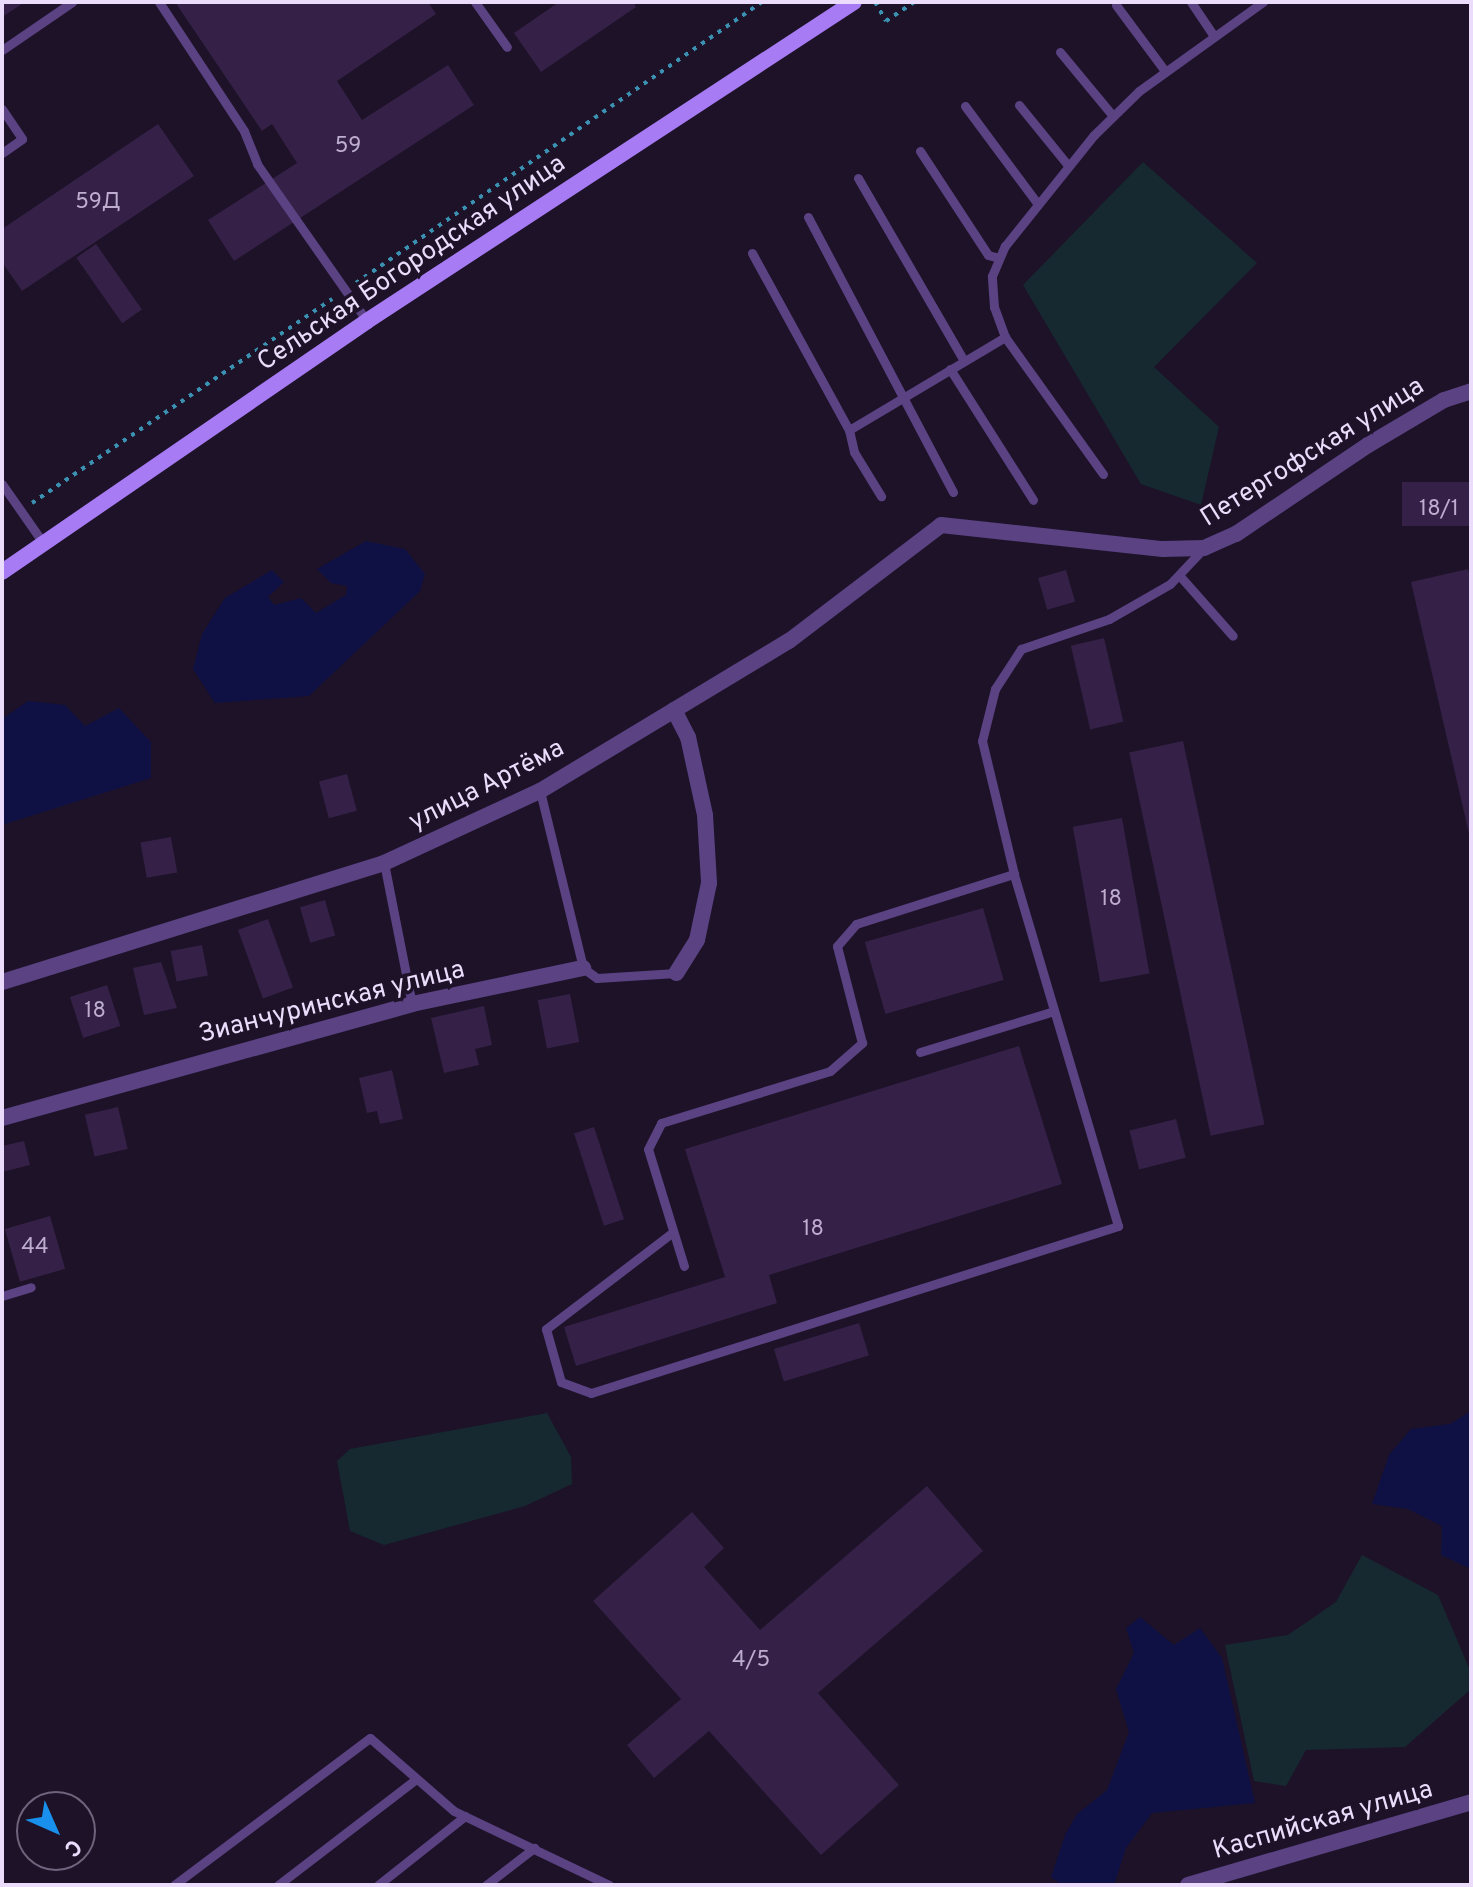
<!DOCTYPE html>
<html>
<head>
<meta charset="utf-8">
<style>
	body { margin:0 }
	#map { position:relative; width:1473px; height:1887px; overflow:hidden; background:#1d1228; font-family:Overpass,sans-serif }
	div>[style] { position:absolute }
	.green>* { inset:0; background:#162931 }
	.water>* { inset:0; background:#0f1144 }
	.building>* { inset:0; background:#352047; transform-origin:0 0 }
	.path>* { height:4px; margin-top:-2px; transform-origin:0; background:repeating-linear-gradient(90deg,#3b91b1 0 4px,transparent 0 10px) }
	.lane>* { height:9px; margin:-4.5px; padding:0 4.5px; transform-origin:4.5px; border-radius:4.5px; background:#5a4283 }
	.street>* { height:16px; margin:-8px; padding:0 8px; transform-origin:8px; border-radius:8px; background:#5a4283 }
	.secondary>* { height:16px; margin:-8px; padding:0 8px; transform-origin:8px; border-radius:8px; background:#a77bf4 }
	span { translate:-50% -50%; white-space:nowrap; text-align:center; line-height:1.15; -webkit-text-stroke:7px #1d1228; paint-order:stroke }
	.number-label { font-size:22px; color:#beadcf }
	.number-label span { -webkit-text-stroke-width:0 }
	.street-label { font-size:26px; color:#ebdcfc }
	.frame { position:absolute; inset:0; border:4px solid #ebdcfc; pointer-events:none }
	.north { position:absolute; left:16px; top:1791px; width:80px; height:80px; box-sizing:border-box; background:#1d1228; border:2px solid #6f637d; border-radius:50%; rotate:135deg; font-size:22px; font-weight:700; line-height:32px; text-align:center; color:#ebdcfc }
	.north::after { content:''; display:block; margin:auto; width:28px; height:36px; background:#1990ec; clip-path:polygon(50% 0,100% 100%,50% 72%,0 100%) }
</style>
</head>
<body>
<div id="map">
	<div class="green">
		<i style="clip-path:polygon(1143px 162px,1257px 263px,1154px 367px,1219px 427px,1201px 505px,1141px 484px,1023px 285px)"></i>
		<i style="clip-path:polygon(547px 1413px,571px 1457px,572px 1484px,525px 1506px,384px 1545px,350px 1531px,337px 1461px,350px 1449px)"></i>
		<i style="clip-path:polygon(1362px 1555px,1438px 1595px,1471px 1673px,1471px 1689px,1405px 1747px,1306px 1750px,1286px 1786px,1254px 1781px,1225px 1645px,1288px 1635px,1336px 1602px)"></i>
	</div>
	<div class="water">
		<i style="clip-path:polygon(366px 541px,405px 549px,425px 574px,420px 591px,309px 696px,215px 703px,193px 669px,202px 634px,225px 598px,272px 570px,284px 582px,268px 597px,274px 605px,301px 598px,316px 613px,346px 595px,347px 586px,331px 583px,317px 569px)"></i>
		<i style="clip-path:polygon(28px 701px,65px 705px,85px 726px,119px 708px,151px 742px,151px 778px,2px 825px,2px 719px)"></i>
		<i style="clip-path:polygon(1471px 1411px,1471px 1569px,1441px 1555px,1442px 1526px,1408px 1509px,1372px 1504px,1389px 1455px,1411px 1429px,1450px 1424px)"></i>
		<i style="clip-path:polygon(1140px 1617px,1174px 1645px,1200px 1628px,1222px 1658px,1255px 1803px,1152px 1813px,1126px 1848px,1114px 1885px,1062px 1885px,1051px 1877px,1065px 1835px,1077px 1814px,1107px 1790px,1129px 1732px,1116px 1689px,1134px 1653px,1126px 1628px)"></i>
	</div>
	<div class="building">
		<i style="clip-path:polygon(2px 2px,25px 2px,2px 17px)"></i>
		<i style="clip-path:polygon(175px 2px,428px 2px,436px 14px,337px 81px,362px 120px,448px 65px,474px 105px,234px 261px,208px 220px,297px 163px,272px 124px,262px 131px)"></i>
		<i style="clip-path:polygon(559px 2px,633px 2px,636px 7px,541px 72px,514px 33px)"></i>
		<i style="clip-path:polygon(158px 124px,194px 176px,22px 291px,2px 262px,2px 229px)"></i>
		<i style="left:96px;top:244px;width:80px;height:24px;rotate:55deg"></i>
		<i style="left:1471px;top:482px;width:44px;height:69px;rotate:90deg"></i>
		<i style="clip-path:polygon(1468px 569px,1471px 581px,1470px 838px,1411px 582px)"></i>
		<i style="left:1066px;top:570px;width:33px;height:29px;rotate:74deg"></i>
		<i style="left:1104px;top:638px;width:86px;height:34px;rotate:77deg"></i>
		<i style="left:1183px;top:741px;width:392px;height:55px;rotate:78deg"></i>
		<i style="left:347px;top:774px;width:38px;height:29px;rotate:75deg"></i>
		<i style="left:1122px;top:818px;width:158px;height:50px;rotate:80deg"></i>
		<i style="left:171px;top:837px;width:36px;height:31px;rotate:80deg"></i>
		<i style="left:325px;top:900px;width:37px;height:26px;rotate:74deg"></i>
		<i style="left:983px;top:908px;width:75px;height:123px;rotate:74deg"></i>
		<i style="left:268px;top:919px;width:73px;height:32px;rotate:70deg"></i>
		<i style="left:202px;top:945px;width:31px;height:32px;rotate:79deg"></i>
		<i style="clip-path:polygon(161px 962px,177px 1008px,144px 1015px,133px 968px)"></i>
		<i style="left:107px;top:985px;width:43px;height:39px;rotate:72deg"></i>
		<i style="left:570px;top:994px;width:49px;height:33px;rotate:79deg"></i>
		<i style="clip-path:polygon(484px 1006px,492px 1045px,475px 1049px,479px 1065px,444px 1073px,431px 1018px)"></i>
		<i style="clip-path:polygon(1019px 1046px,1062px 1184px,769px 1275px,777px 1303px,576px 1366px,564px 1327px,725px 1277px,685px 1149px)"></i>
		<i style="clip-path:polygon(392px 1070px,403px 1119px,380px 1124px,377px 1111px,367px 1113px,359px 1078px)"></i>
		<i style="left:118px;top:1107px;width:43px;height:34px;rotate:77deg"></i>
		<i style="left:1176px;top:1119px;width:40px;height:48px;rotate:76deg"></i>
		<i style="left:594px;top:1127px;width:97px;height:21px;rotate:72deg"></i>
		<i style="clip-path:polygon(24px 1141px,30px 1165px,2px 1172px,2px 1146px)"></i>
		<i style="left:50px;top:1216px;width:55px;height:47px;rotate:74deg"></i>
		<i style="left:859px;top:1323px;width:34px;height:89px;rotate:73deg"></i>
		<i style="clip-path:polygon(927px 1486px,983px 1551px,818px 1693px,899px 1785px,821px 1855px,709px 1731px,654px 1778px,627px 1745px,681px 1699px,593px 1601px,692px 1512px,724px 1548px,704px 1567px,760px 1630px)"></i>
	</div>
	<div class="path">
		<i style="left:875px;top:2px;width:22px;rotate:60deg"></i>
		<i style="left:886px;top:21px;width:34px;rotate:-34deg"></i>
		<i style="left:356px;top:283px;width:494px;rotate:-34.7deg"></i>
		<i style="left:32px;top:503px;width:363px;rotate:-34.2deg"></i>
	</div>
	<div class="lane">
		<i style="left:159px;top:2px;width:154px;rotate:56.6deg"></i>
		<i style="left:244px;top:131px;width:35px;rotate:68deg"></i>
		<i style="left:257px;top:164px;width:192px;rotate:55deg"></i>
		<i style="left:475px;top:2px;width:55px;rotate:54.6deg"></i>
		<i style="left:1191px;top:2px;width:40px;rotate:56deg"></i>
		<i style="left:1116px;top:5px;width:82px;rotate:53.4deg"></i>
		<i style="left:2px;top:50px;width:85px;rotate:-34.4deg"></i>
		<i style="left:1060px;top:52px;width:83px;rotate:50.4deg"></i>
		<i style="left:1019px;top:105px;width:76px;rotate:50.9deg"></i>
		<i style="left:965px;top:106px;width:121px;rotate:53.4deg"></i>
		<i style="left:2px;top:109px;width:36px;rotate:56deg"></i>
		<i style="left:22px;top:139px;width:24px;rotate:145deg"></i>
		<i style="left:920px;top:151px;width:124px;rotate:56.8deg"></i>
		<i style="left:988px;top:255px;width:11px;rotate:15deg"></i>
		<i style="left:858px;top:178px;width:211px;rotate:59.9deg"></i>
		<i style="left:808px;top:217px;width:311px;rotate:62.2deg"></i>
		<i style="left:752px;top:253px;width:202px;rotate:61.3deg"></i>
		<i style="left:849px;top:430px;width:182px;rotate:-30.8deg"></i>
		<i style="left:950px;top:369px;width:155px;rotate:57.6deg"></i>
		<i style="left:849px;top:430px;width:23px;rotate:77deg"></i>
		<i style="left:854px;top:452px;width:52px;rotate:58.5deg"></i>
		<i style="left:1103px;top:474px;width:168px;rotate:-125.6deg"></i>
		<i style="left:1005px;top:337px;width:32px;rotate:-110deg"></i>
		<i style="left:994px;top:307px;width:31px;rotate:-94deg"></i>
		<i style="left:992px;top:276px;width:33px;rotate:-67deg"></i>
		<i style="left:1005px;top:246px;width:142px;rotate:-51.3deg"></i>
		<i style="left:1094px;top:135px;width:63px;rotate:-44.4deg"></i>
		<i style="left:1139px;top:91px;width:153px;rotate:-35.7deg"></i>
		<i style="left:2px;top:484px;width:73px;rotate:55deg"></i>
		<i style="left:1179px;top:575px;width:81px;rotate:48.5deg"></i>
		<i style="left:540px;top:791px;width:182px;rotate:76.3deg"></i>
		<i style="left:583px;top:968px;width:17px;rotate:36deg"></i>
		<i style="left:597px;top:978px;width:79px;rotate:-3.6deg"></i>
		<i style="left:384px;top:863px;width:144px;rotate:78.8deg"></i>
		<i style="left:920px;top:1052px;width:140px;rotate:-17deg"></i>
		<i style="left:673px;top:1232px;width:160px;rotate:142.6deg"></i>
		<i style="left:546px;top:1329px;width:55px;rotate:74.2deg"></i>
		<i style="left:561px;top:1382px;width:32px;rotate:20deg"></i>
		<i style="left:591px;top:1393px;width:553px;rotate:-17.58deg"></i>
		<i style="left:1118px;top:1226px;width:367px;rotate:-106.5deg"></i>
		<i style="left:684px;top:1266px;width:122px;rotate:-107.1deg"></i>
		<i style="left:648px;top:1149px;width:29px;rotate:-63deg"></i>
		<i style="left:661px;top:1123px;width:177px;rotate:-17.1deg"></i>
		<i style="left:830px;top:1071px;width:43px;rotate:-41.2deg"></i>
		<i style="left:862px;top:1043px;width:100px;rotate:-104.5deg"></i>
		<i style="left:837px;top:946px;width:29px;rotate:-49deg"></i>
		<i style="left:856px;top:924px;width:166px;rotate:-17.6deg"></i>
		<i style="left:1014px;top:874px;width:137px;rotate:-103.5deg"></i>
		<i style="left:982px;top:741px;width:54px;rotate:-76deg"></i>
		<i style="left:995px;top:689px;width:48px;rotate:-57deg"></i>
		<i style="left:1021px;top:649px;width:93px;rotate:-18.8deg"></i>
		<i style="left:1109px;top:619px;width:70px;rotate:-29.8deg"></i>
		<i style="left:1170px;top:584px;width:50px;rotate:-46.6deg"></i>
		<i style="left:2px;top:1296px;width:30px;rotate:-17deg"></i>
		<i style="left:174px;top:1885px;width:245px;rotate:-36.9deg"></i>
		<i style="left:370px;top:1738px;width:111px;rotate:41deg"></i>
		<i style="left:454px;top:1811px;width:172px;rotate:25.5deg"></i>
		<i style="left:278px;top:1885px;width:173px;rotate:-37.5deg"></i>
		<i style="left:378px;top:1885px;width:111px;rotate:-38.4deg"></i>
		<i style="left:486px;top:1885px;width:61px;rotate:-37.6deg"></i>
	</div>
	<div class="street">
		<i style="left:674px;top:710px;width:30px;rotate:63deg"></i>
		<i style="left:688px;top:737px;width:80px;rotate:77.7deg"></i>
		<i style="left:705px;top:815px;width:68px;rotate:86.6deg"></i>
		<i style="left:709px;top:883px;width:58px;rotate:101.9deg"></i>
		<i style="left:697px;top:940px;width:39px;rotate:122deg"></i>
		<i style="left:2px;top:982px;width:400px;rotate:-17.3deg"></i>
		<i style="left:384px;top:863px;width:172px;rotate:-24.8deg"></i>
		<i style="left:540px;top:791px;width:291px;rotate:-31.1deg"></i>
		<i style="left:789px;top:641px;width:191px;rotate:-37.3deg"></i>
		<i style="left:941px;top:525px;width:223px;rotate:6.2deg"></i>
		<i style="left:1163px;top:549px;width:41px;rotate:-1.4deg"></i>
		<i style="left:1204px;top:548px;width:35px;rotate:-24deg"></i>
		<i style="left:1236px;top:534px;width:159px;rotate:-34deg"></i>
		<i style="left:1368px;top:445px;width:88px;rotate:-30.6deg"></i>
		<i style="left:1444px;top:400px;width:28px;rotate:-18deg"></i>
		<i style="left:2px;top:1118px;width:426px;rotate:-15.5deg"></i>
		<i style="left:412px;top:1004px;width:175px;rotate:-11.9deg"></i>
		<i style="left:1188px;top:1885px;width:295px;rotate:-16.3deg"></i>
	</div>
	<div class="secondary">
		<i style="left:2px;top:572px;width:443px;rotate:-34.5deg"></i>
		<i style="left:367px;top:321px;width:582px;rotate:-33.23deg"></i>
	</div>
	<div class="number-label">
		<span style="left:348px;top:147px">59</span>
		<span style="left:98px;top:203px">59Д</span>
		<span style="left:1439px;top:510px">18/1</span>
		<span style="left:1111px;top:900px">18</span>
		<span style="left:95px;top:1012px">18</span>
		<span style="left:813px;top:1230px">18</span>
		<span style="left:35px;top:1248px">44</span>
		<span style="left:751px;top:1661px">4/5</span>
	</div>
	<div class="street-label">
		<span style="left:412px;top:264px;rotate:-34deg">Сельская Богородская улица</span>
		<span style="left:1313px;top:453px;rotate:-32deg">Петергофская улица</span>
		<span style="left:487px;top:786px;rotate:-27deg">улица Артёма</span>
		<span style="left:332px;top:1003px;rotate:-14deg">Зианчуринская улица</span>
		<span style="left:1323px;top:1821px;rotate:-16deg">Каспийская улица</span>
	</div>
	<div class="frame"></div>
	<div class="north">С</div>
</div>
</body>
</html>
